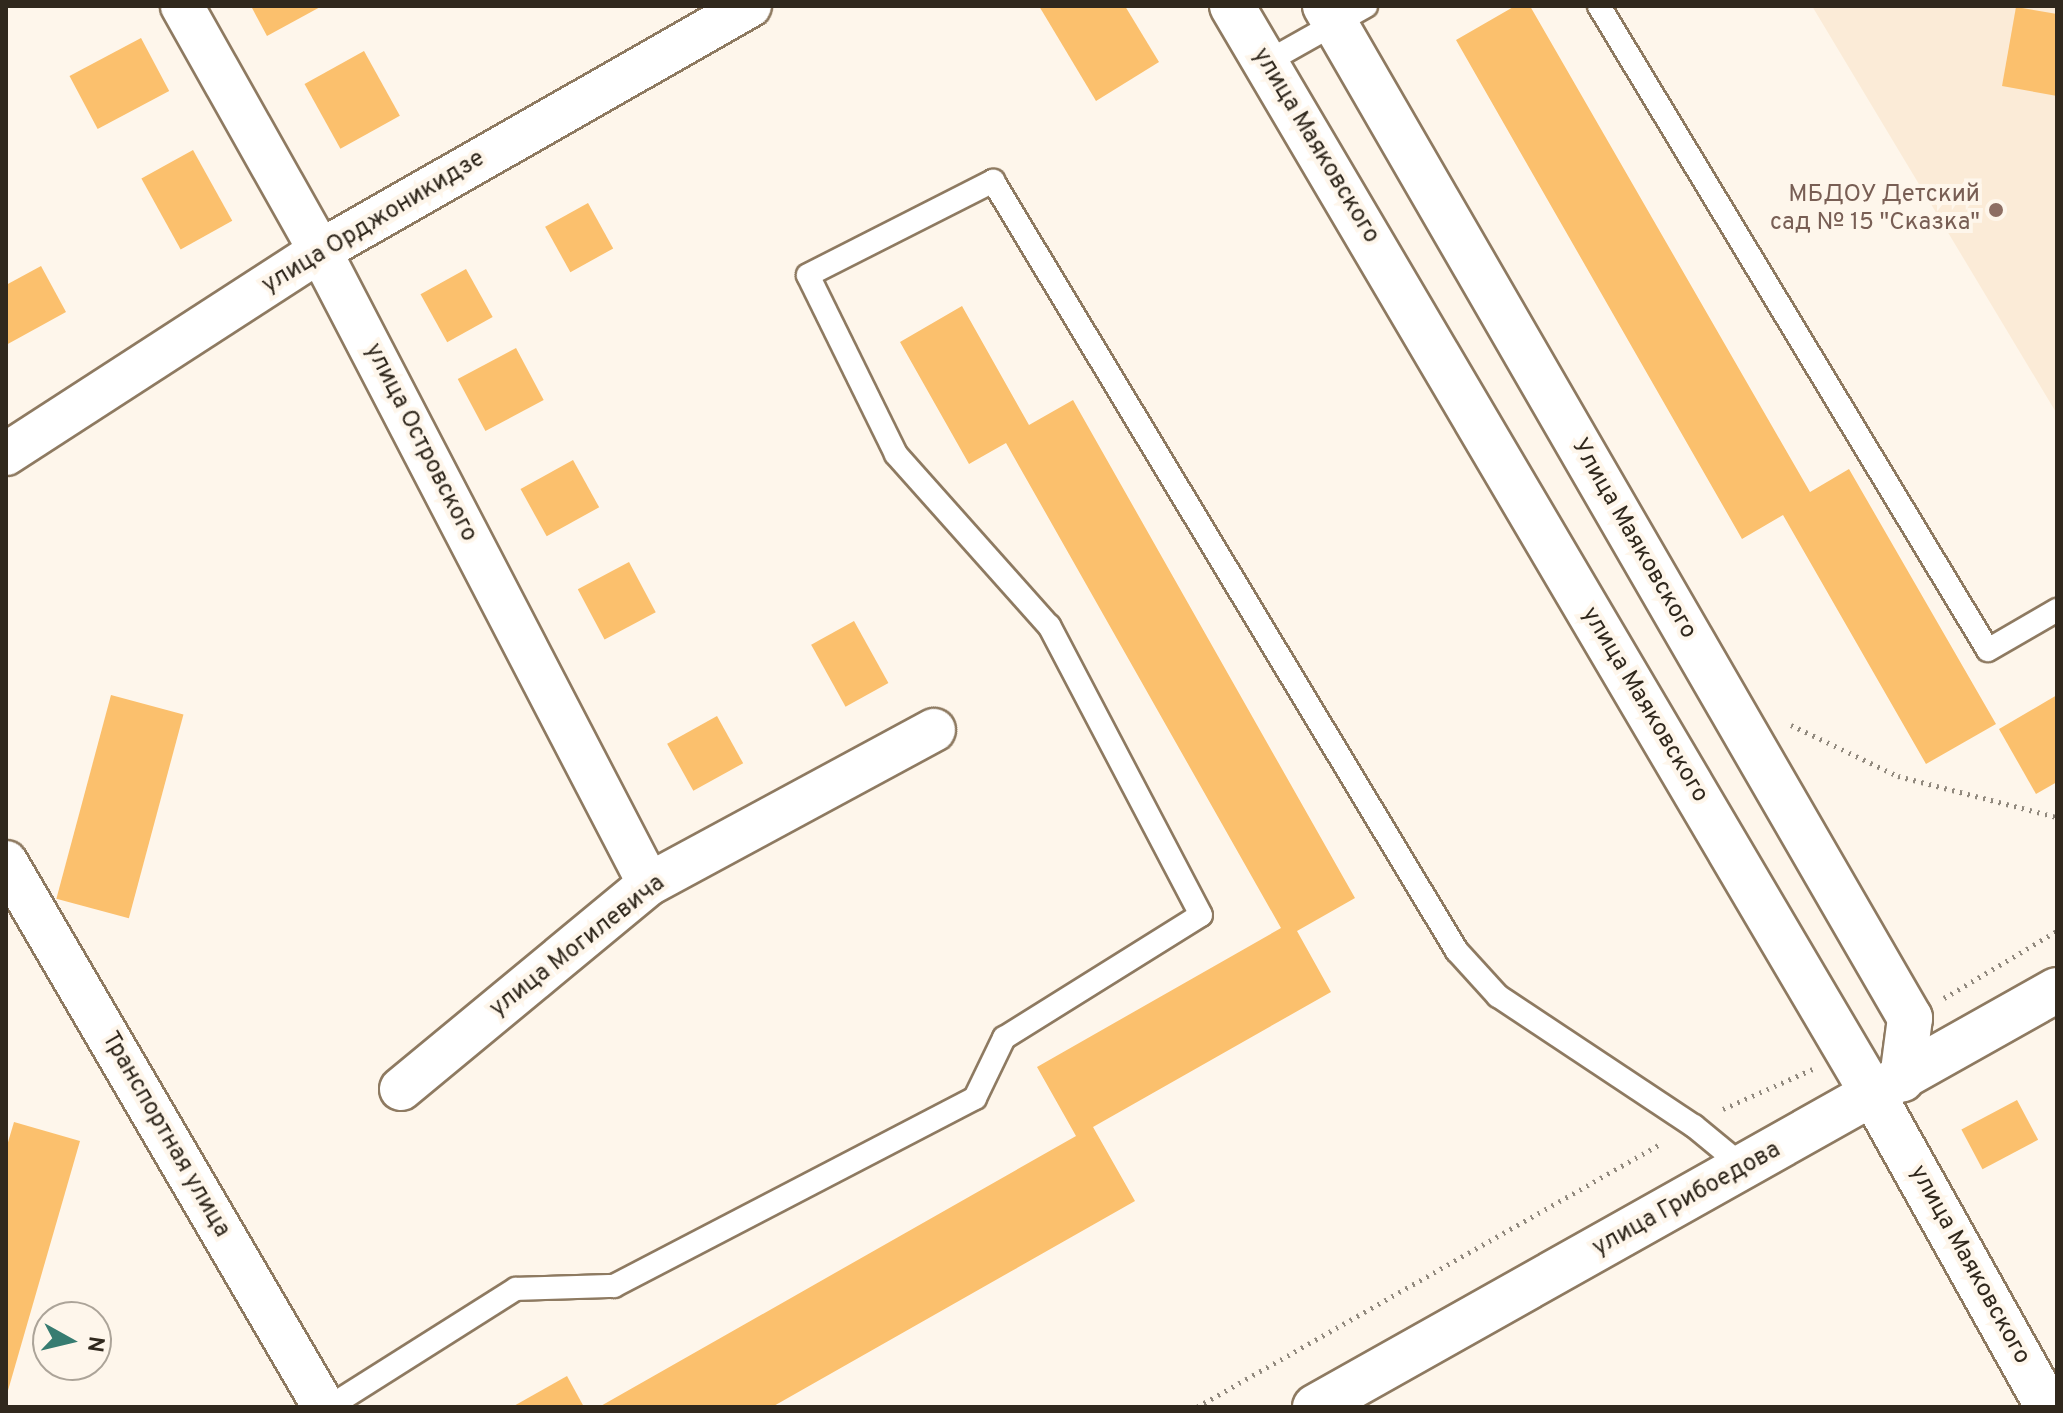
<!DOCTYPE html>
<meta charset="utf-8">
<style>
body{margin:0}
#map{position:relative;width:2063px;height:1413px;overflow:hidden;background:#fef6eb;font-family:Overpass,sans-serif}
div>[style]{position:absolute}
.built>*{inset:0;background:#fbebd7}
.building>*{inset:0;background:#fbc06d;transform-origin:0 0}
.path>*{height:5px;margin-top:-2.5px;transform-origin:0;background:repeating-linear-gradient(90deg,#91897e 0 2px,transparent 0 8px)}
.roads{filter:drop-shadow(2px 0 #8e7a61) drop-shadow(-2px 0 #8e7a61) drop-shadow(0 2px #8e7a61) drop-shadow(0 -2px #8e7a61)}
.service>*{height:22px;margin:-11px;padding:0 11px;transform-origin:11px;border-radius:11px;background:#fff}
.minor>*{height:42px;margin:-21px;padding:0 21px;transform-origin:21px;border-radius:21px;background:#fff}
.tertiary>*{height:44px;margin:-22px;padding:0 22px;transform-origin:22px;border-radius:22px;background:#fff}
.dots>*{width:22px;height:22px;translate:-50% -50%;box-sizing:border-box;border:4px solid #fef6eb;border-radius:50%}
span{translate:-50% -50%;white-space:nowrap;text-align:center;line-height:1.15;-webkit-text-stroke:8px #fef6eb;paint-order:stroke}
.street-label{font-size:24px;color:#30281d}
.education-label{font-size:24px;color:#785e54}
.right{translate:-100% -50%;text-align:right}
.frame{position:absolute;inset:0;border:8px solid #30281d;pointer-events:none}
.north{position:absolute;left:32px;top:1301px;width:80px;height:80px;box-sizing:border-box;background:#fef6eb;border:2px solid #aca499;border-radius:50%;rotate:98deg;font-size:22px;font-weight:700;line-height:32px;text-align:center;color:#30281d}
.north::after{content:'';display:block;margin:auto;width:28px;height:36px;background:#377c71;clip-path:polygon(50% 0,100% 100%,50% 72%,0 100%)}
</style>
<div id="map">
<div class="built">
<i style="clip-path:polygon(1812px 6px,2057px 6px,2057px 414px)"></i>
</div>
<div class="building">
<i style="clip-path:polygon(251px 6px,322px 6px,267px 36px)"></i>
<i style="clip-path:polygon(1039px 6px,1125px 6px,1159px 62px,1096px 101px)"></i>
<i style="clip-path:polygon(1515px 6px,1530px 6px,1810px 492px,1849px 469px,1996px 724px,1926px 764px,1783px 515px,1742px 539px,1456px 40px)"></i>
<i style="clip-path:polygon(2016px 7px,2057px 14px,2057px 96px,2002px 86px)"></i>
<i style="left:141px;top:38px;width:60px;height:81px;rotate:62deg"></i>
<i style="left:364px;top:51px;width:74px;height:68px;rotate:61deg"></i>
<i style="left:193px;top:150px;width:81px;height:59px;rotate:61deg"></i>
<i style="left:588px;top:203px;width:52px;height:49px;rotate:61deg"></i>
<i style="clip-path:polygon(41px 266px,66px 312px,6px 345px,6px 285px)"></i>
<i style="left:466px;top:269px;width:55px;height:52px;rotate:61deg"></i>
<i style="clip-path:polygon(962px 306px,1029px 425px,1073px 400px,1355px 898px,1297px 931px,1331px 992px,1093px 1127px,1135px 1201px,772px 1407px,599px 1407px,1076px 1136px,1037px 1067px,1281px 928px,1006px 443px,969px 464px,900px 342px)"></i>
<i style="left:516px;top:348px;width:59px;height:66px;rotate:62deg"></i>
<i style="left:573px;top:460px;width:54px;height:60px;rotate:61deg"></i>
<i style="left:629px;top:562px;width:57px;height:58px;rotate:62deg"></i>
<i style="left:854px;top:621px;width:71px;height:49px;rotate:61deg"></i>
<i style="left:111px;top:695px;width:75px;height:211px;rotate:15deg"></i>
<i style="clip-path:polygon(2057px 695px,2057px 782px,2036px 794px,1999px 729px)"></i>
<i style="left:717px;top:716px;width:54px;height:57px;rotate:61deg"></i>
<i style="left:2017px;top:1100px;width:45px;height:63px;rotate:62deg"></i>
<i style="clip-path:polygon(14px 1122px,80px 1141px,7px 1394px,6px 1149px)"></i>
<i style="clip-path:polygon(567px 1376px,584px 1407px,512px 1407px)"></i>
</div>
<div class="path">
<i style="left:1791px;top:725px;width:119px;rotate:25.5deg"></i>
<i style="left:1898px;top:776px;width:164px;rotate:14.5deg"></i>
<i style="left:1944px;top:998px;width:131px;rotate:-30.7deg"></i>
<i style="left:1723px;top:1109px;width:98px;rotate:-24deg"></i>
<i style="left:1197px;top:1407px;width:535px;rotate:-29.59deg"></i>
</div>
<div class="roads">
<div class="service">
<i style="left:1599px;top:6px;width:752px;rotate:58.87deg"></i>
<i style="left:1988px;top:650px;width:80px;rotate:-30.1deg"></i>
<i style="left:1265px;top:63px;width:116px;rotate:-29.4deg"></i>
<i style="left:329px;top:1407px;width:221px;rotate:-32.3deg"></i>
<i style="left:516px;top:1289px;width:98px;rotate:-1.8deg"></i>
<i style="left:614px;top:1286px;width:407px;rotate:-27.5deg"></i>
<i style="left:975px;top:1098px;width:67px;rotate:-64.2deg"></i>
<i style="left:1004px;top:1038px;width:232px;rotate:-32deg"></i>
<i style="left:1201px;top:915px;width:327px;rotate:-117.7deg"></i>
<i style="left:1049px;top:626px;width:230px;rotate:-131.7deg"></i>
<i style="left:896px;top:454px;width:199px;rotate:-116.2deg"></i>
<i style="left:808px;top:275px;width:208px;rotate:-26.9deg"></i>
<i style="left:993px;top:181px;width:899px;rotate:58.93deg"></i>
<i style="left:1457px;top:951px;width:61px;rotate:47.7deg"></i>
<i style="left:1498px;top:996px;width:235px;rotate:33.6deg"></i>
<i style="left:1694px;top:1126px;width:66px;rotate:39.5deg"></i>
</div>
<div class="minor">
<i style="left:182px;top:6px;width:281px;rotate:60.6deg"></i>
<i style="left:320px;top:251px;width:713px;rotate:62.54deg"></i>
<i style="left:6px;top:454px;width:374px;rotate:-32.9deg"></i>
<i style="left:320px;top:251px;width:495px;rotate:-29.7deg"></i>
<i style="left:6px;top:862px;width:631px;rotate:59.74deg"></i>
<i style="left:401px;top:1089px;width:322px;rotate:-39.6deg"></i>
<i style="left:649px;top:884px;width:324px;rotate:-28.4deg"></i>
</div>
<div class="tertiary">
<i style="left:1232px;top:6px;width:1265px;rotate:59.5deg"></i>
<i style="left:1874px;top:1096px;width:356px;rotate:60.8deg"></i>
<i style="left:1325px;top:6px;width:1169px;rotate:59.97deg"></i>
<i style="left:1910px;top:1018px;width:62px;rotate:97.5deg"></i>
<i style="left:1315px;top:1407px;width:851px;rotate:-29.34deg"></i>
</div>
</div>
<div class="dots">
<i style="left:1996px;top:210px;background:#8d6e63"></i>
</div>
<div class="street-label">
<span style="left:1315px;top:146px;rotate:59deg">улица Маяковского</span>
<span style="left:374px;top:223px;rotate:-31deg">улица Орджоникидзе</span>
<span style="left:420px;top:443px;rotate:63deg">улица Островского</span>
<span style="left:1633px;top:539px;rotate:60deg">Улица Маяковского</span>
<span style="left:1644px;top:705px;rotate:59deg">улица Маяковского</span>
<span style="left:578px;top:947px;rotate:-38deg">улица Могилевича</span>
<span style="left:165px;top:1135px;rotate:60deg">Транспортная улица</span>
<span style="left:1687px;top:1200px;rotate:-29deg">улица Грибоедова</span>
<span style="left:1969px;top:1265px;rotate:61deg">улица Маяковского</span>
</div>
<div class="education-label">
<span class="right" style="left:1980px;top:210px">МБДОУ Детский<br>сад № 15 "Сказка"</span>
</div>
<div class="frame"></div>
<div class="north">N</div>
</div>
